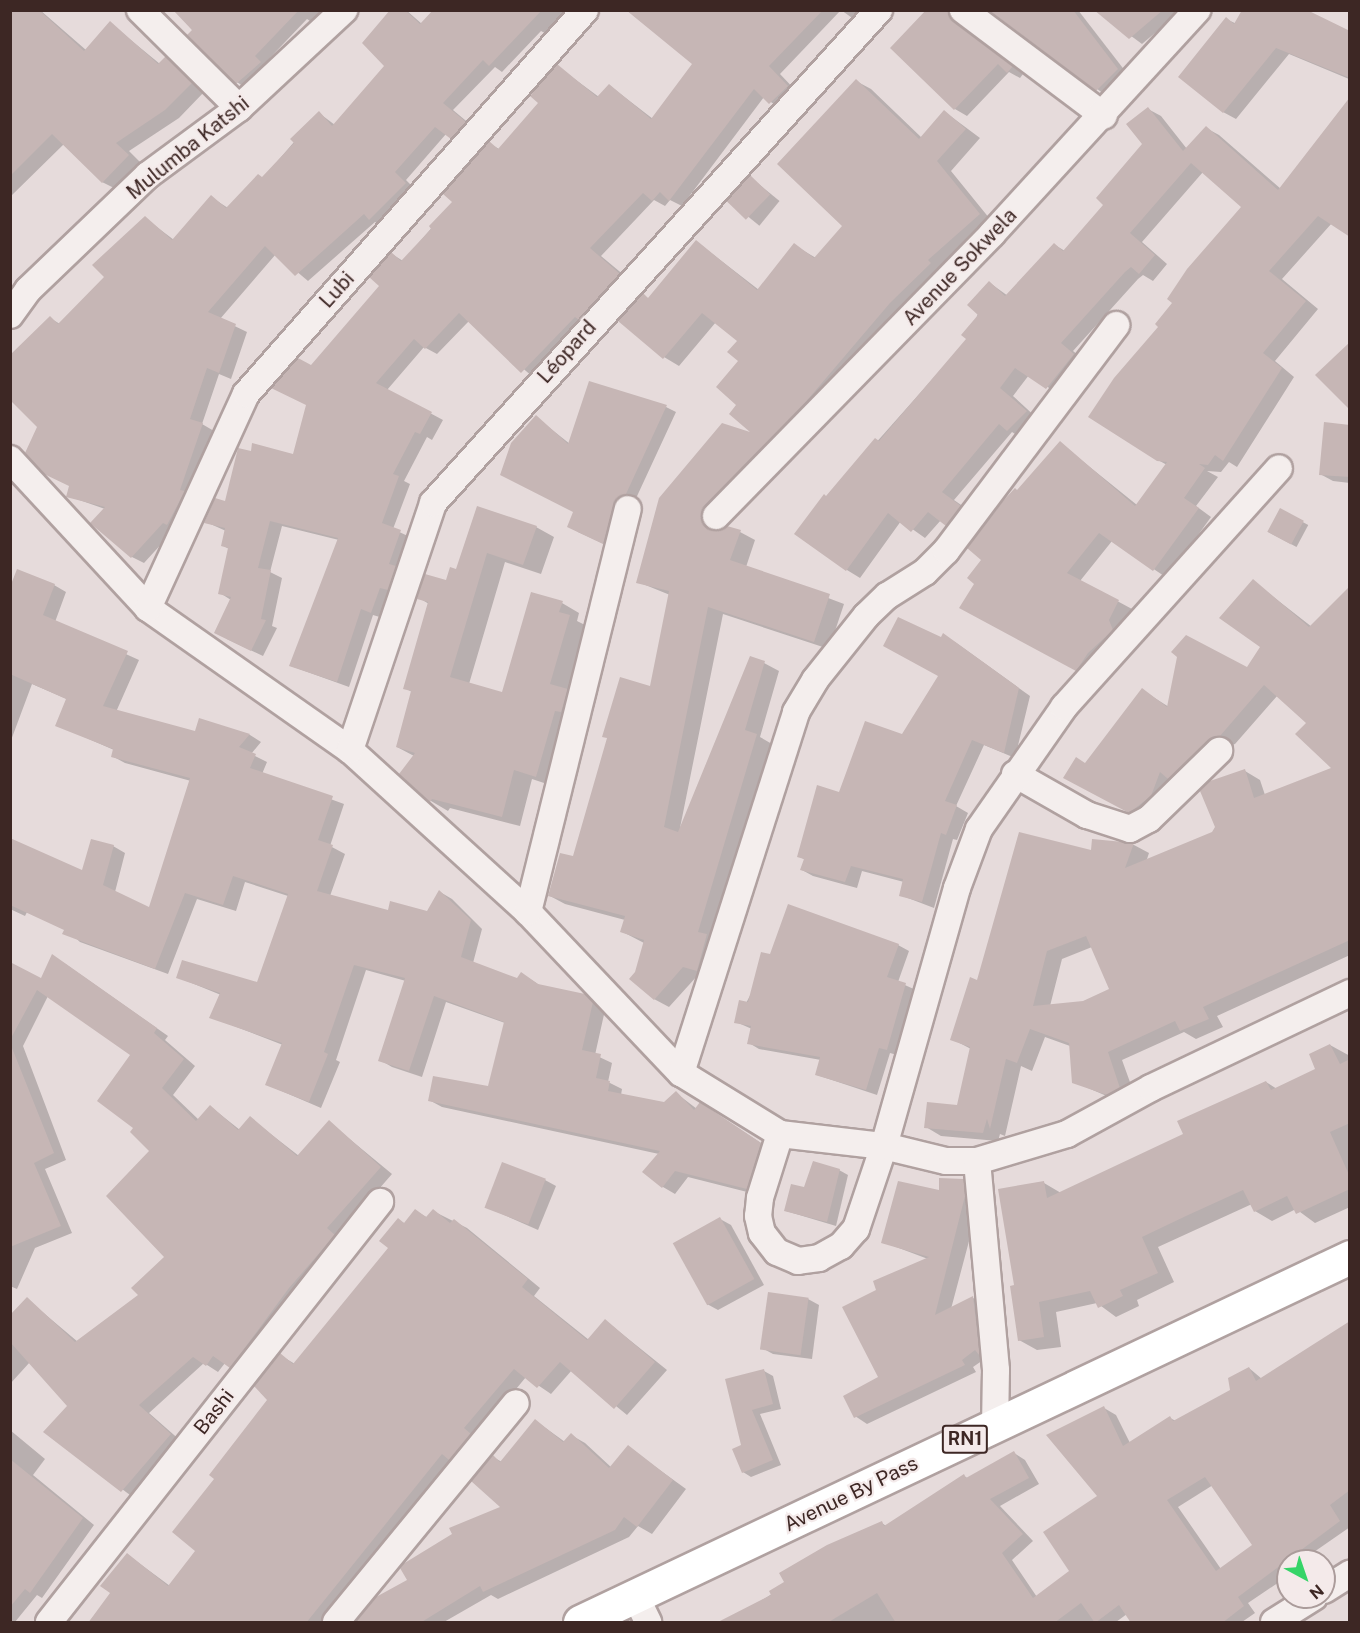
<!DOCTYPE html>
<meta charset="utf-8">
<style>
body{margin:0}
#map{position:relative;width:1360px;height:1633px;overflow:hidden;background:#e6dbdb;font-family:"Public Sans",sans-serif}
div>[style]{position:absolute}
.shadow>*{inset:0;background:#0003;transform-origin:0 0}
.building>*{inset:0;background:#c6b6b5;transform-origin:0 0}
.roads{filter:drop-shadow(2px 0 #b0a1a0) drop-shadow(-2px 0 #b0a1a0) drop-shadow(0 2px #b0a1a0) drop-shadow(0 -2px #b0a1a0)}
.street>*{height:26px;margin:-13px;padding:0 13px;transform-origin:13px;border-radius:13px;background:#f4eeed}
.highway>*{height:33px;margin:-16.5px;padding:0 16.5px;transform-origin:16.5px;border-radius:16.5px;background:#fff}
span{translate:-50% -50%;white-space:nowrap;text-align:center;line-height:1.15;-webkit-text-stroke:4.5px #f4eaea;paint-order:stroke}
.shield-label span{padding:2px 4px;background:#f4eaea;border:2px solid;border-radius:4px;-webkit-text-stroke-width:0}
.shield-label{font-size:18px;color:#3d2724;font-weight:700}
.street-label{font-size:20px;color:#3d2724}
.frame{position:absolute;inset:0;border:12px solid #3d2724;pointer-events:none}
.north{position:absolute;left:1276px;top:1549px;width:60px;height:60px;box-sizing:border-box;background:#f4eaea;border:2px solid #ab9c9b;border-radius:50%;rotate:140deg;font-size:16px;font-weight:700;line-height:24px;text-align:center;color:#3d2724}
.north::after{content:'';display:block;margin:auto;width:21px;height:27px;background:#36d468;clip-path:polygon(50% 0,100% 100%,50% 72%,0 100%)}
</style>
<div id="map">
<div class="shadow">
<i style="clip-path:polygon(10px 10px,40px 10px,86px 50px,110px 23px,160px 64px,166px 58px,179px 66px,205px 91px,179px 118px,129px 151px,141px 163px,116px 189px,102px 182px,64px 144px,10px 197px)"></i>
<i style="clip-path:polygon(175px 10px,323px 10px,310px 21px,307px 19px,265px 63px,270px 69px,247px 89px,237px 82px)"></i>
<i style="clip-path:polygon(392px 10px,406px 10px,422px 24px,435px 10px,576px 10px,552px 37px,541px 31px,502px 72px,495px 67px,453px 110px,477px 130px,464px 145px,446px 134px,406px 180px,417px 191px,382px 226px,375px 222px,308px 281px,276px 254px,220px 319px,247px 332px,231px 379px,219px 374px,202px 424px,214px 431px,192px 496px,175px 529px,144px 563px,132px 557px,105px 509px,68px 496px,70px 486px,50px 318px,60px 324px,106px 277px,145px 218px,174px 240px,211px 197px,228px 208px,263px 178px,319px 113px,335px 125px,386px 66px)"></i>
<i style="clip-path:polygon(841px 10px,780px 74px,799px 94px,782px 110px,764px 97px,682px 206px,670px 200px,665px 206px,654px 200px,601px 256px,631px 281px,534px 378px,469px 321px,437px 354px,424px 347px,387px 390px,443px 420px,432px 440px,427px 437px,404px 481px,410px 484px,393px 529px,412px 538px,383px 618px,373px 615px,349px 687px,291px 666px,339px 540px,282px 526px,270px 572px,282px 578px,272px 626px,277px 628px,263px 656px,227px 639px,231px 600px,220px 593px,229px 549px,222px 545px,226px 531px,206px 522px,226px 503px,295px 455px,307px 405px,311px 367px,381px 286px,392px 254px,403px 261px,454px 202px,489px 143px,499px 149px,540px 102px,557px 66px,599px 97px,609px 85px,653px 119px,694px 64px,628px 11px)"></i>
<i style="clip-path:polygon(841px 10px,875px 10px,862px 25px)"></i>
<i style="clip-path:polygon(928px 10px,963px 10px,960px 15px,965px 30px,1023px 74px,1020px 78px,1009px 72px,967px 116px,955px 109px)"></i>
<i style="clip-path:polygon(991px 10px,1078px 10px,1129px 76px,1108px 97px)"></i>
<i style="clip-path:polygon(1096px 10px,1182px 10px,1142px 44px)"></i>
<i style="clip-path:polygon(1226px 19px,1350px 76px,1349px 79px,1289px 54px,1236px 119px,1223px 112px)"></i>
<i style="clip-path:polygon(856px 81px,871px 89px,922px 138px,945px 112px,980px 138px,951px 171px,994px 224px,716px 520px,716px 531px,740px 532px,755px 540px,746px 567px,844px 604px,829px 649px,723px 614px,680px 828px,764px 663px,779px 671px,760px 737px,772px 744px,713px 939px,712px 978px,698px 975px,669px 1007px,654px 999px,637px 973px,644px 943px,621px 931px,625px 920px,565px 904px,550px 896px,574px 858px,651px 688px,670px 595px,638px 582px,757px 435px,738px 405px,739px 341px,716px 322px,679px 366px,664px 357px,643px 295px,649px 299px,697px 242px,759px 290px,794px 245px,816px 258px,844px 226px)"></i>
<i style="clip-path:polygon(1148px 109px,1161px 116px,1187px 149px,1206px 128px,1219px 135px,1281px 189px,1332px 223px,1282px 279px,1318px 309px,1275px 361px,1294px 377px,1237px 467px,1229px 462px,1221px 472px,1207px 471px,1218px 477px,1196px 506px,1211px 517px,1167px 578px,1112px 541px,1080px 581px,1132px 609px,1090px 677px,974px 615px,976px 584px,983px 560px,1018px 491px,1060px 443px,1137px 505px,1167px 465px,1158px 460px,1160px 326px,1243px 207px,1203px 172px,1142px 242px,1167px 264px,1153px 281px,1143px 275px,1138px 279px,1073px 351px,1087px 362px,1060px 395px,1029px 375px,1013px 396px,1039px 420px,1021px 438px,1012px 432px,954px 500px,974px 514px,960px 532px,941px 520px,925px 538px,901px 521px,860px 578px,847px 570px,827px 498px,968px 339px,990px 283px,1008px 296px,1055px 245px,1065px 251px,1105px 205px,1144px 144px)"></i>
<i style="left:750px;top:177px;width:38px;height:32px;rotate:39deg"></i>
<i style="clip-path:polygon(666px 407px,676px 412px,613px 548px,578px 532px,575px 511px,536px 417px,570px 444px)"></i>
<i style="clip-path:polygon(1350px 427px,1350px 483px,1333px 481px,1320px 474px)"></i>
<i style="clip-path:polygon(478px 508px,536px 527px,554px 537px,541px 574px,505px 562px,469px 684px,503px 694px,562px 603px,579px 613px,577px 621px,587px 626px,568px 691px,584px 700px,553px 786px,532px 779px,520px 826px,450px 808px,448px 811px,431px 801px,401px 774px,414px 756px,397px 747px,412px 692px,405px 688px,429px 604px,419px 598px,447px 582px,457px 570px)"></i>
<i style="left:1280px;top:510px;width:32px;height:25px;rotate:28deg"></i>
<i style="clip-path:polygon(evenodd,1253px 581px,1312px 627px,1350px 594px,1350px 955px,1217px 1016px,1223px 1027px,1196px 1039px,1184px 1032px,1122px 1060px,1135px 1096px,1123px 1103px,1074px 1082px,1070px 1046px,1045px 1037px,1032px 1071px,1021px 1066px,1005px 1136px,1000px 1134px,998px 1141px,941px 1136px,926px 1127px,958px 1107px,971px 1049px,952px 1039px,978px 982px,1093px 852px,1093px 841px,1134px 845px,1149px 853px,1146px 862px,1213px 833px,1245px 771px,1260px 780px,1265px 795px,1334px 769px,1308px 723px,1278px 695px,1235px 744px,1224px 748px,1145px 820px,1080px 786px,1086px 764px,1142px 690px,1169px 707px,1248px 669px,1262px 647px,1253px 581px,1092px 947px,1111px 990px,1083px 1003px,1050px 1006px,1062px 959px,1092px 947px)"></i>
<i style="clip-path:polygon(54px 585px,66px 592px,55px 622px,139px 660px,116px 712px,196px 733px,200px 720px,250px 735px,261px 742px,251px 754px,267px 762px,262px 774px,344px 804px,330px 846px,345px 854px,330px 896px,389px 912px,428px 912px,440px 892px,452px 899px,482px 929px,473px 963px,518px 980px,522px 974px,541px 986px,585px 995px,605px 1010px,595px 1055px,612px 1063px,608px 1082px,622px 1089px,621px 1095px,665px 1104px,676px 1093px,697px 1109px,712px 1111px,773px 1151px,759px 1195px,688px 1177px,675px 1194px,663px 1187px,659px 1154px,442px 1107px,429px 1100px,489px 1088px,505px 1023px,446px 1002px,422px 1077px,392px 1067px,380px 1060px,406px 981px,366px 970px,336px 1060px,340px 1062px,321px 1108px,270px 1086px,283px 1045px,211px 1017px,221px 995px,177px 977px,258px 983px,288px 896px,245px 882px,236px 911px,197px 899px,168px 974px,80px 942px,68px 931px,27px 912px,25px 916px,10px 909px,10px 840px,83px 872px,113px 846px,125px 853px,115px 892px,150px 909px,191px 781px,125px 763px,112px 756px,114px 750px,57px 725px,67px 699px,32px 684px,10px 743px,10px 592px)"></i>
<i style="clip-path:polygon(942px 639px,955px 642px,1030px 696px,1015px 758px,984px 745px,956px 806px,968px 813px,957px 840px,953px 839px,934px 908px,900px 895px,904px 882px,862px 871px,857px 888px,813px 876px,802px 870px,805px 860px,799px 856px,840px 793px,903px 736px,940px 675px)"></i>
<i style="clip-path:polygon(898px 945px,909px 951px,898px 982px,916px 990px,897px 1055px,890px 1053px,877px 1095px,817px 1075px,821px 1060px,759px 1049px,749px 1043px,752px 1029px,736px 1022px,771px 956px)"></i>
<i style="clip-path:polygon(64px 963px,168px 1036px,165px 1040px,195px 1066px,173px 1095px,199px 1120px,211px 1107px,240px 1130px,250px 1118px,299px 1156px,329px 1122px,392px 1174px,338px 1236px,242px 1374px,225px 1363px,218px 1372px,204px 1363px,149px 1413px,182px 1442px,134px 1498px,46px 1432px,69px 1406px,30px 1362px,10px 1384px,10px 1317px,27px 1299px,78px 1342px,140px 1295px,166px 1257px,152px 1151px,135px 1128px,133px 1055px,48px 996px,23px 1046px,66px 1160px,45px 1169px,72px 1233px,35px 1248px,17px 1289px,10px 1286px,10px 977px,41px 980px)"></i>
<i style="clip-path:polygon(1330px 1045px,1350px 1056px,1350px 1207px,1315px 1223px,1296px 1209px,1272px 1221px,1255px 1211px,1252px 1204px,1158px 1247px,1174px 1282px,1137px 1300px,1139px 1306px,1116px 1317px,1097px 1303px,1056px 1312px,1061px 1347px,1037px 1350px,1019px 1340px,1016px 1286px,1044px 1183px,1061px 1193px,1185px 1134px,1266px 1082px,1277px 1089px,1317px 1070px)"></i>
<i style="clip-path:polygon(839px 1170px,848px 1175px,836px 1226px,786px 1211px,805px 1189px)"></i>
<i style="clip-path:polygon(545px 1180px,556px 1186px,538px 1230px,486px 1207px)"></i>
<i style="clip-path:polygon(963px 1181px,976px 1188px,977px 1211px,951px 1309px,973px 1298px,985px 1305px,986px 1358px,973px 1367px,976px 1372px,867px 1424px,855px 1416px,880px 1378px,878px 1290px,928px 1259px,883px 1242px,940px 1192px)"></i>
<i style="clip-path:polygon(416px 1211px,428px 1218px,433px 1211px,467px 1228px,540px 1288px,534px 1296px,589px 1340px,606px 1321px,667px 1370px,627px 1415px,572px 1370px,551px 1394px,526px 1377px,324px 1622px,89px 1622px,112px 1593px,128px 1555px,170px 1586px,197px 1550px,216px 1478px,269px 1400px,261px 1393px,280px 1355px,295px 1364px,390px 1248px,398px 1220px,406px 1224px)"></i>
<i style="clip-path:polygon(720px 1219px,731px 1225px,764px 1285px,718px 1310px,707px 1304px)"></i>
<i style="clip-path:polygon(808px 1299px,819px 1305px,812px 1359px,773px 1354px,762px 1348px)"></i>
<i style="clip-path:polygon(evenodd,1350px 1322px,1350px 1527px,1301px 1561px,1288px 1561px,1288px 1576px,1248px 1603px,1255px 1613px,1242px 1622px,1132px 1622px,1127px 1614px,1116px 1622px,728px 1622px,882px 1523px,886px 1526px,964px 1476px,969px 1479px,1014px 1453px,1025px 1460px,1039px 1484px,1000px 1506px,1033px 1541px,1012px 1560px,1037px 1597px,1071px 1572px,1099px 1496px,1104px 1408px,1116px 1415px,1130px 1443px,1170px 1418px,1176px 1421px,1232px 1391px,1249px 1368px,1262px 1379px,1350px 1322px,1213px 1485px,1254px 1545px,1221px 1569px,1178px 1507px,1213px 1485px)"></i>
<i style="clip-path:polygon(764px 1371px,773px 1376px,781px 1409px,760px 1414px,781px 1465px,751px 1477px,743px 1472px,743px 1446px,727px 1380px)"></i>
<i style="clip-path:polygon(536px 1421px,565px 1442px,571px 1435px,585px 1443px,612px 1468px,628px 1447px,686px 1489px,652px 1534px,638px 1526px,629px 1537px,498px 1599px,491px 1595px,444px 1622px,355px 1622px,503px 1507px,493px 1457px,502px 1462px)"></i>
<i style="clip-path:polygon(10px 1430px,45px 1459px,33px 1475px,94px 1525px,42px 1598px,37px 1595px,15px 1622px,10px 1622px)"></i>
</div>
<div class="building">
<i style="clip-path:polygon(10px 10px,39px 10px,84px 51px,110px 21px,158px 64px,166px 56px,192px 83px,165px 110px,116px 143px,129px 155px,102px 183px,52px 134px,10px 176px)"></i>
<i style="clip-path:polygon(173px 10px,299px 10px,255px 56px,261px 62px,236px 84px,187px 35px,192px 30px)"></i>
<i style="clip-path:polygon(390px 10px,405px 10px,420px 24px,433px 10px,542px 10px,489px 66px,483px 60px,443px 103px,466px 122px,451px 139px,435px 127px,395px 172px,406px 183px,369px 220px,364px 214px,295px 276px,265px 246px,208px 312px,236px 324px,219px 373px,207px 368px,190px 419px,203px 423px,180px 490px,185px 491px,167px 525px,163px 523px,131px 558px,90px 523px,105px 507px,66px 497px,69px 486px,44px 474px,25px 453px,37px 427px,10px 400px,10px 355px,50px 316px,58px 324px,104px 277px,92px 265px,145px 216px,172px 240px,211px 195px,226px 208px,258px 174px,262px 177px,294px 143px,290px 139px,319px 111px,332px 126px,384px 66px,362px 43px)"></i>
<i style="clip-path:polygon(626px 10px,823px 10px,769px 66px,788px 86px,769px 104px,754px 89px,669px 201px,660px 192px,652px 201px,643px 193px,590px 248px,620px 274px,579px 320px,575px 317px,521px 373px,459px 313px,425px 349px,414px 339px,376px 383px,432px 412px,420px 434px,415px 432px,393px 474px,399px 476px,382px 523px,401px 530px,389px 564px,396px 566px,388px 590px,380px 588px,371px 613px,361px 609px,337px 682px,289px 666px,338px 538px,270px 521px,258px 568px,271px 570px,261px 619px,266px 620px,251px 651px,214px 633px,231px 597px,218px 594px,228px 548px,221px 546px,225px 528px,204px 523px,215px 498px,225px 501px,238px 448px,251px 451px,252px 443px,293px 454px,306px 405px,271px 388px,298px 358px,311px 365px,379px 286px,369px 277px,391px 252px,401px 261px,431px 229px,429px 226px,452px 202px,443px 194px,489px 141px,498px 149px,538px 103px,530px 96px,557px 64px,597px 97px,609px 84px,651px 119px,692px 64px)"></i>
<i style="clip-path:polygon(926px 10px,948px 10px,954px 22px,1013px 66px,1007px 73px,998px 64px,954px 110px,890px 48px)"></i>
<i style="clip-path:polygon(989px 10px,1073px 10px,1118px 69px,1096px 91px)"></i>
<i style="clip-path:polygon(1094px 10px,1163px 10px,1129px 39px)"></i>
<i style="clip-path:polygon(1242px 10px,1307px 10px,1350px 31px,1350px 78px,1276px 48px,1223px 113px,1178px 77px,1226px 17px,1234px 24px)"></i>
<i style="clip-path:polygon(856px 79px,919px 139px,944px 110px,966px 129px,937px 161px,980px 214px,928px 260px,931px 263px,890px 303px,798px 411px,702px 512px,702px 521px,712px 530px,727px 526px,741px 530px,730px 560px,830px 594px,814px 642px,708px 607px,664px 827px,678px 832px,750px 656px,765px 661px,745px 730px,757px 734px,698px 932px,707px 934px,697px 971px,683px 967px,654px 1000px,629px 979px,635px 972px,644px 940px,620px 932px,625px 916px,548px 896px,560px 853px,573px 856px,607px 738px,602px 737px,620px 677px,650px 686px,669px 591px,636px 583px,659px 498px,722px 423px,750px 432px,729px 414px,736px 405px,716px 387px,738px 361px,727px 352px,737px 341px,702px 313px,663px 359px,618px 321px,643px 293px,648px 298px,696px 240px,757px 290px,794px 243px,814px 258px,842px 226px,777px 164px)"></i>
<i style="clip-path:polygon(1350px 97px,1350px 237px,1318px 216px,1269px 271px,1306px 301px,1263px 353px,1282px 368px,1223px 461px,1215px 455px,1208px 465px,1199px 464px,1205px 468px,1184px 498px,1199px 508px,1153px 571px,1099px 533px,1067px 573px,1119px 600px,1109px 620px,1113px 630px,1088px 653px,1076px 671px,959px 608px,974px 584px,967px 578px,981px 560px,967px 548px,1003px 501px,1015px 488px,1017px 490px,1060px 441px,1135px 506px,1167px 462px,1157px 461px,1088px 417px,1114px 378px,1158px 327px,1155px 324px,1172px 303px,1167px 299px,1187px 269px,1241px 207px,1191px 163px,1130px 233px,1155px 255px,1139px 274px,1131px 267px,1125px 272px,1061px 343px,1074px 354px,1046px 389px,1015px 368px,1000px 388px,1027px 411px,1007px 431px,999px 424px,942px 492px,961px 506px,946px 526px,928px 512px,911px 532px,888px 513px,846px 571px,794px 534px,824px 494px,826px 496px,875px 438px,879px 441px,966px 339px,961px 335px,978px 315px,967px 305px,989px 281px,1005px 296px,1054px 243px,1063px 251px,1103px 205px,1096px 198px,1142px 144px,1126px 124px,1148px 107px,1183px 151px,1206px 126px,1278px 190px)"></i>
<i style="left:750px;top:175px;width:28px;height:35px;rotate:44deg"></i>
<i style="clip-path:polygon(1350px 342px,1350px 410px,1315px 375px)"></i>
<i style="clip-path:polygon(589px 381px,667px 405px,626px 494px,614px 505px,603px 544px,567px 527px,573px 512px,500px 475px,511px 443px,536px 415px,568px 444px)"></i>
<i style="clip-path:polygon(1324px 422px,1350px 425px,1350px 477px,1319px 475px)"></i>
<i style="clip-path:polygon(477px 506px,537px 526px,523px 565px,487px 553px,450px 677px,502px 692px,531px 592px,563px 601px,559px 612px,570px 615px,550px 684px,568px 689px,561px 712px,555px 711px,536px 777px,514px 770px,502px 817px,432px 799px,430px 802px,399px 774px,415px 753px,396px 747px,411px 691px,403px 689px,428px 602px,417px 599px,425px 574px,446px 580px,450px 567px,456px 569px)"></i>
<i style="left:1280px;top:508px;width:27px;height:27px;rotate:28deg"></i>
<i style="clip-path:polygon(17px 569px,55px 584px,43px 615px,128px 651px,103px 706px,195px 731px,199px 718px,250px 734px,239px 747px,256px 754px,250px 768px,333px 796px,318px 840px,333px 845px,317px 891px,388px 910px,390px 901px,427px 911px,439px 890px,471px 920px,461px 957px,517px 978px,521px 972px,538px 984px,585px 994px,593px 1002px,582px 1050px,601px 1054px,596px 1078px,610px 1081px,608px 1091px,664px 1102px,676px 1091px,694px 1110px,700px 1102px,761px 1143px,747px 1189px,675px 1171px,662px 1188px,642px 1172px,660px 1151px,428px 1101px,433px 1076px,488px 1086px,504px 1022px,434px 996px,409px 1071px,378px 1061px,405px 978px,354px 965px,324px 1052px,328px 1054px,309px 1102px,265px 1085px,282px 1043px,209px 1018px,220px 993px,176px 978px,182px 960px,257px 982px,288px 894px,233px 876px,223px 905px,185px 893px,155px 969px,62px 934px,64px 930px,10px 905px,10px 838px,82px 870px,91px 839px,114px 845px,103px 885px,149px 907px,190px 778px,111px 757px,113px 749px,55px 726px,66px 699px,10px 674px,10px 587px)"></i>
<i style="clip-path:polygon(evenodd,1253px 579px,1309px 627px,1350px 586px,1350px 940px,1203px 1007px,1209px 1019px,1180px 1031px,1175px 1021px,1108px 1052px,1120px 1088px,1107px 1095px,1072px 1083px,1069px 1043px,1030px 1029px,1017px 1063px,1006px 1059px,990px 1129px,987px 1119px,983px 1133px,924px 1128px,927px 1102px,957px 1105px,970px 1047px,950px 1040px,970px 977px,977px 980px,1019px 832px,1091px 850px,1092px 839px,1134px 843px,1125px 868px,1212px 832px,1215px 827px,1200px 791px,1210px 781px,1245px 769px,1254px 798px,1331px 768px,1295px 734px,1306px 723px,1264px 685px,1220px 736px,1209px 740px,1168px 779px,1160px 772px,1151px 796px,1129px 813px,1063px 778px,1076px 757px,1085px 763px,1142px 688px,1167px 707px,1177px 657px,1171px 652px,1186px 635px,1247px 667px,1260px 647px,1219px 618px,1253px 579px,1086px 936px,1109px 989px,1083px 1001px,1033px 1006px,1047px 951px,1086px 936px)"></i>
<i style="clip-path:polygon(898px 617px,941px 637px,943px 633px,1019px 688px,1004px 753px,972px 740px,945px 801px,957px 805px,946px 835px,941px 833px,922px 902px,899px 896px,903px 879px,851px 866px,845px 882px,800px 870px,804px 859px,797px 857px,817px 785px,839px 792px,865px 721px,902px 734px,938px 676px,883px 646px)"></i>
<i style="clip-path:polygon(788px 904px,899px 944px,887px 977px,906px 983px,887px 1050px,879px 1048px,866px 1090px,815px 1075px,820px 1057px,747px 1044px,751px 1026px,734px 1023px,739px 1000px,748px 1002px,761px 952px,770px 954px)"></i>
<i style="clip-path:polygon(52px 954px,157px 1028px,154px 1033px,184px 1059px,162px 1088px,196px 1121px,210px 1105px,238px 1130px,250px 1116px,297px 1156px,329px 1120px,381px 1167px,327px 1228px,335px 1235px,289px 1288px,230px 1368px,213px 1356px,206px 1366px,193px 1357px,139px 1405px,171px 1434px,121px 1492px,43px 1432px,67px 1406px,10px 1342px,10px 1315px,27px 1297px,75px 1342px,138px 1295px,131px 1288px,164px 1257px,106px 1196px,149px 1151px,130px 1132px,133px 1128px,97px 1101px,130px 1055px,37px 990px,10px 1040px,10px 962px,41px 978px)"></i>
<i style="clip-path:polygon(10px 1043px,54px 1153px,34px 1163px,61px 1226px,10px 1247px)"></i>
<i style="clip-path:polygon(1330px 1044px,1340px 1064px,1350px 1059px,1350px 1123px,1330px 1132px,1350px 1177px,1350px 1189px,1296px 1214px,1287px 1196px,1254px 1212px,1243px 1190px,1186px 1216px,1142px 1237px,1158px 1273px,1120px 1290px,1123px 1296px,1098px 1308px,1090px 1291px,1039px 1302px,1044px 1337px,1018px 1341px,1010px 1286px,1014px 1285px,998px 1189px,1044px 1181px,1047px 1198px,1183px 1134px,1177px 1121px,1266px 1081px,1271px 1090px,1315px 1069px,1309px 1054px)"></i>
<i style="clip-path:polygon(813px 1161px,840px 1169px,827px 1222px,784px 1211px,791px 1184px,804px 1187px)"></i>
<i style="left:502px;top:1162px;width:47px;height:49px;rotate:21deg"></i>
<i style="clip-path:polygon(939px 1178px,964px 1179px,965px 1196px,935px 1315px,973px 1296px,980px 1356px,975px 1350px,962px 1360px,965px 1365px,854px 1418px,843px 1396px,878px 1377px,842px 1307px,876px 1290px,873px 1281px,929px 1257px,881px 1243px,898px 1181px,939px 1190px)"></i>
<i style="clip-path:polygon(415px 1209px,426px 1217px,433px 1209px,450px 1223px,454px 1219px,528px 1279px,522px 1287px,587px 1340px,605px 1319px,655px 1362px,614px 1409px,560px 1362px,537px 1388px,514px 1369px,464px 1428px,471px 1434px,449px 1460px,442px 1454px,306px 1623px,88px 1623px,110px 1593px,100px 1586px,127px 1553px,168px 1586px,195px 1551px,172px 1532px,214px 1479px,209px 1475px,267px 1400px,254px 1386px,280px 1353px,293px 1364px,388px 1248px,379px 1241px,398px 1218px,404px 1223px)"></i>
<i style="left:720px;top:1217px;width:71px;height:54px;rotate:61deg"></i>
<i style="left:768px;top:1292px;width:41px;height:58px;rotate:8deg"></i>
<i style="clip-path:polygon(evenodd,1350px 1321px,1350px 1490px,1330px 1505px,1340px 1521px,1238px 1597px,1244px 1606px,1222px 1623px,1131px 1623px,1119px 1605px,1095px 1623px,1081px 1603px,1054px 1623px,896px 1623px,877px 1593px,827px 1623px,716px 1623px,771px 1595px,769px 1591px,784px 1582px,779px 1573px,827px 1545px,882px 1521px,884px 1526px,964px 1474px,966px 1478px,1014px 1451px,1029px 1478px,990px 1499px,1023px 1534px,1002px 1553px,1033px 1598px,1069px 1571px,1043px 1532px,1097px 1496px,1046px 1435px,1104px 1406px,1123px 1446px,1170px 1416px,1173px 1421px,1230px 1390px,1228px 1378px,1249px 1367px,1256px 1381px,1350px 1321px,1205px 1477px,1252px 1545px,1216px 1571px,1167px 1500px,1205px 1477px)"></i>
<i style="clip-path:polygon(764px 1369px,773px 1404px,752px 1410px,773px 1460px,742px 1473px,732px 1449px,741px 1445px,725px 1379px)"></i>
<i style="clip-path:polygon(535px 1419px,563px 1442px,571px 1433px,609px 1468px,628px 1445px,673px 1480px,637px 1527px,624px 1517px,615px 1530px,483px 1592px,480px 1586px,420px 1623px,355px 1623px,376px 1597px,407px 1580px,400px 1568px,403px 1564px,452px 1534px,449px 1528px,500px 1507px,471px 1481px,493px 1455px,500px 1462px)"></i>
<i style="clip-path:polygon(10px 1459px,83px 1518px,30px 1593px,25px 1589px,10px 1607px)"></i>
</div>
<div class="roads">
<div class="street">
<i style="left:140px;top:10px;width:139px;rotate:44.7deg"></i>
<i style="left:963px;top:10px;width:176px;rotate:36.9deg"></i>
<i style="left:10px;top:315px;width:31px;rotate:-54deg"></i>
<i style="left:28px;top:290px;width:166px;rotate:-43.8deg"></i>
<i style="left:148px;top:175px;width:113px;rotate:-36.4deg"></i>
<i style="left:239px;top:108px;width:144px;rotate:-43deg"></i>
<i style="left:10px;top:459px;width:203px;rotate:47.2deg"></i>
<i style="left:148px;top:608px;width:247px;rotate:35.1deg"></i>
<i style="left:350px;top:750px;width:241px;rotate:42.3deg"></i>
<i style="left:528px;top:912px;width:222px;rotate:46.5deg"></i>
<i style="left:681px;top:1073px;width:116px;rotate:31.6deg"></i>
<i style="left:780px;top:1134px;width:105px;rotate:6.6deg"></i>
<i style="left:884px;top:1146px;width:64px;rotate:13.6deg"></i>
<i style="left:946px;top:1161px;width:31px"></i>
<i style="left:977px;top:1161px;width:94px;rotate:-16.7deg"></i>
<i style="left:1067px;top:1134px;width:96px;rotate:-28.7deg"></i>
<i style="left:1151px;top:1088px;width:221px;rotate:-25.5deg"></i>
<i style="left:716px;top:516px;width:395px;rotate:-45.6deg"></i>
<i style="left:992px;top:234px;width:304px;rotate:-47.5deg"></i>
<i style="left:148px;top:608px;width:235px;rotate:-65.4deg"></i>
<i style="left:246px;top:394px;width:512px;rotate:-48.56deg"></i>
<i style="left:350px;top:750px;width:261px;rotate:-71.4deg"></i>
<i style="left:433px;top:503px;width:665px;rotate:-47.87deg"></i>
<i style="left:1015px;top:774px;width:83px;rotate:29.7deg"></i>
<i style="left:1087px;top:815px;width:45px;rotate:18deg"></i>
<i style="left:1130px;top:829px;width:21px;rotate:-28deg"></i>
<i style="left:1149px;top:819px;width:98px;rotate:-44.2deg"></i>
<i style="left:528px;top:912px;width:415px;rotate:-76.1deg"></i>
<i style="left:681px;top:1073px;width:379px;rotate:-72.3deg"></i>
<i style="left:796px;top:712px;width:37px;rotate:-59deg"></i>
<i style="left:815px;top:680px;width:82px;rotate:-51.4deg"></i>
<i style="left:866px;top:616px;width:29px;rotate:-44deg"></i>
<i style="left:887px;top:596px;width:45px;rotate:-32.3deg"></i>
<i style="left:925px;top:572px;width:30px;rotate:-45deg"></i>
<i style="left:946px;top:551px;width:283px;rotate:-53deg"></i>
<i style="left:780px;top:1134px;width:67px;rotate:107.4deg"></i>
<i style="left:760px;top:1198px;width:18px;rotate:96deg"></i>
<i style="left:758px;top:1216px;width:17px;rotate:77deg"></i>
<i style="left:762px;top:1233px;width:24px;rotate:52deg"></i>
<i style="left:777px;top:1252px;width:23px;rotate:23deg"></i>
<i style="left:798px;top:1261px;width:21px;rotate:-8deg"></i>
<i style="left:819px;top:1258px;width:25px;rotate:-29deg"></i>
<i style="left:841px;top:1246px;width:23px;rotate:-49deg"></i>
<i style="left:856px;top:1229px;width:88px;rotate:-71.4deg"></i>
<i style="left:884px;top:1146px;width:268px;rotate:-74.2deg"></i>
<i style="left:957px;top:888px;width:63px;rotate:-69.6deg"></i>
<i style="left:979px;top:829px;width:149px;rotate:-55.1deg"></i>
<i style="left:1064px;top:707px;width:321px;rotate:-48deg"></i>
<i style="left:977px;top:1161px;width:210px;rotate:84.8deg"></i>
<i style="left:996px;top:1370px;width:55px;rotate:91deg"></i>
<i style="left:1324px;top:1590px;width:31px;rotate:-32deg"></i>
<i style="left:636px;top:1597px;width:28px;rotate:64deg"></i>
<i style="left:49px;top:1622px;width:535px;rotate:-51.76deg"></i>
<i style="left:336px;top:1622px;width:283px;rotate:-50.6deg"></i>
<i style="left:1274px;top:1622px;width:47px;rotate:-32deg"></i>
</div>
<div class="highway">
<i style="left:580px;top:1622px;width:852px;rotate:-25.36deg"></i>
</div>
</div>
<div class="shield-label">
<span style="left:965px;top:1439px">RN1</span>
</div>
<div class="street-label">
<span style="left:188px;top:148px;rotate:-39deg">Mulumba Katshi</span>
<span style="left:960px;top:267px;rotate:-46deg">Avenue Sokwela</span>
<span style="left:337px;top:290px;rotate:-48deg">Lubi</span>
<span style="left:567px;top:352px;rotate:-48deg">Léopard</span>
<span style="left:214px;top:1412px;rotate:-52deg">Bashi</span>
<span style="left:851px;top:1494px;rotate:-26deg">Avenue By Pass</span>
</div>
<div class="frame"></div>
<div class="north">N</div>
</div>
